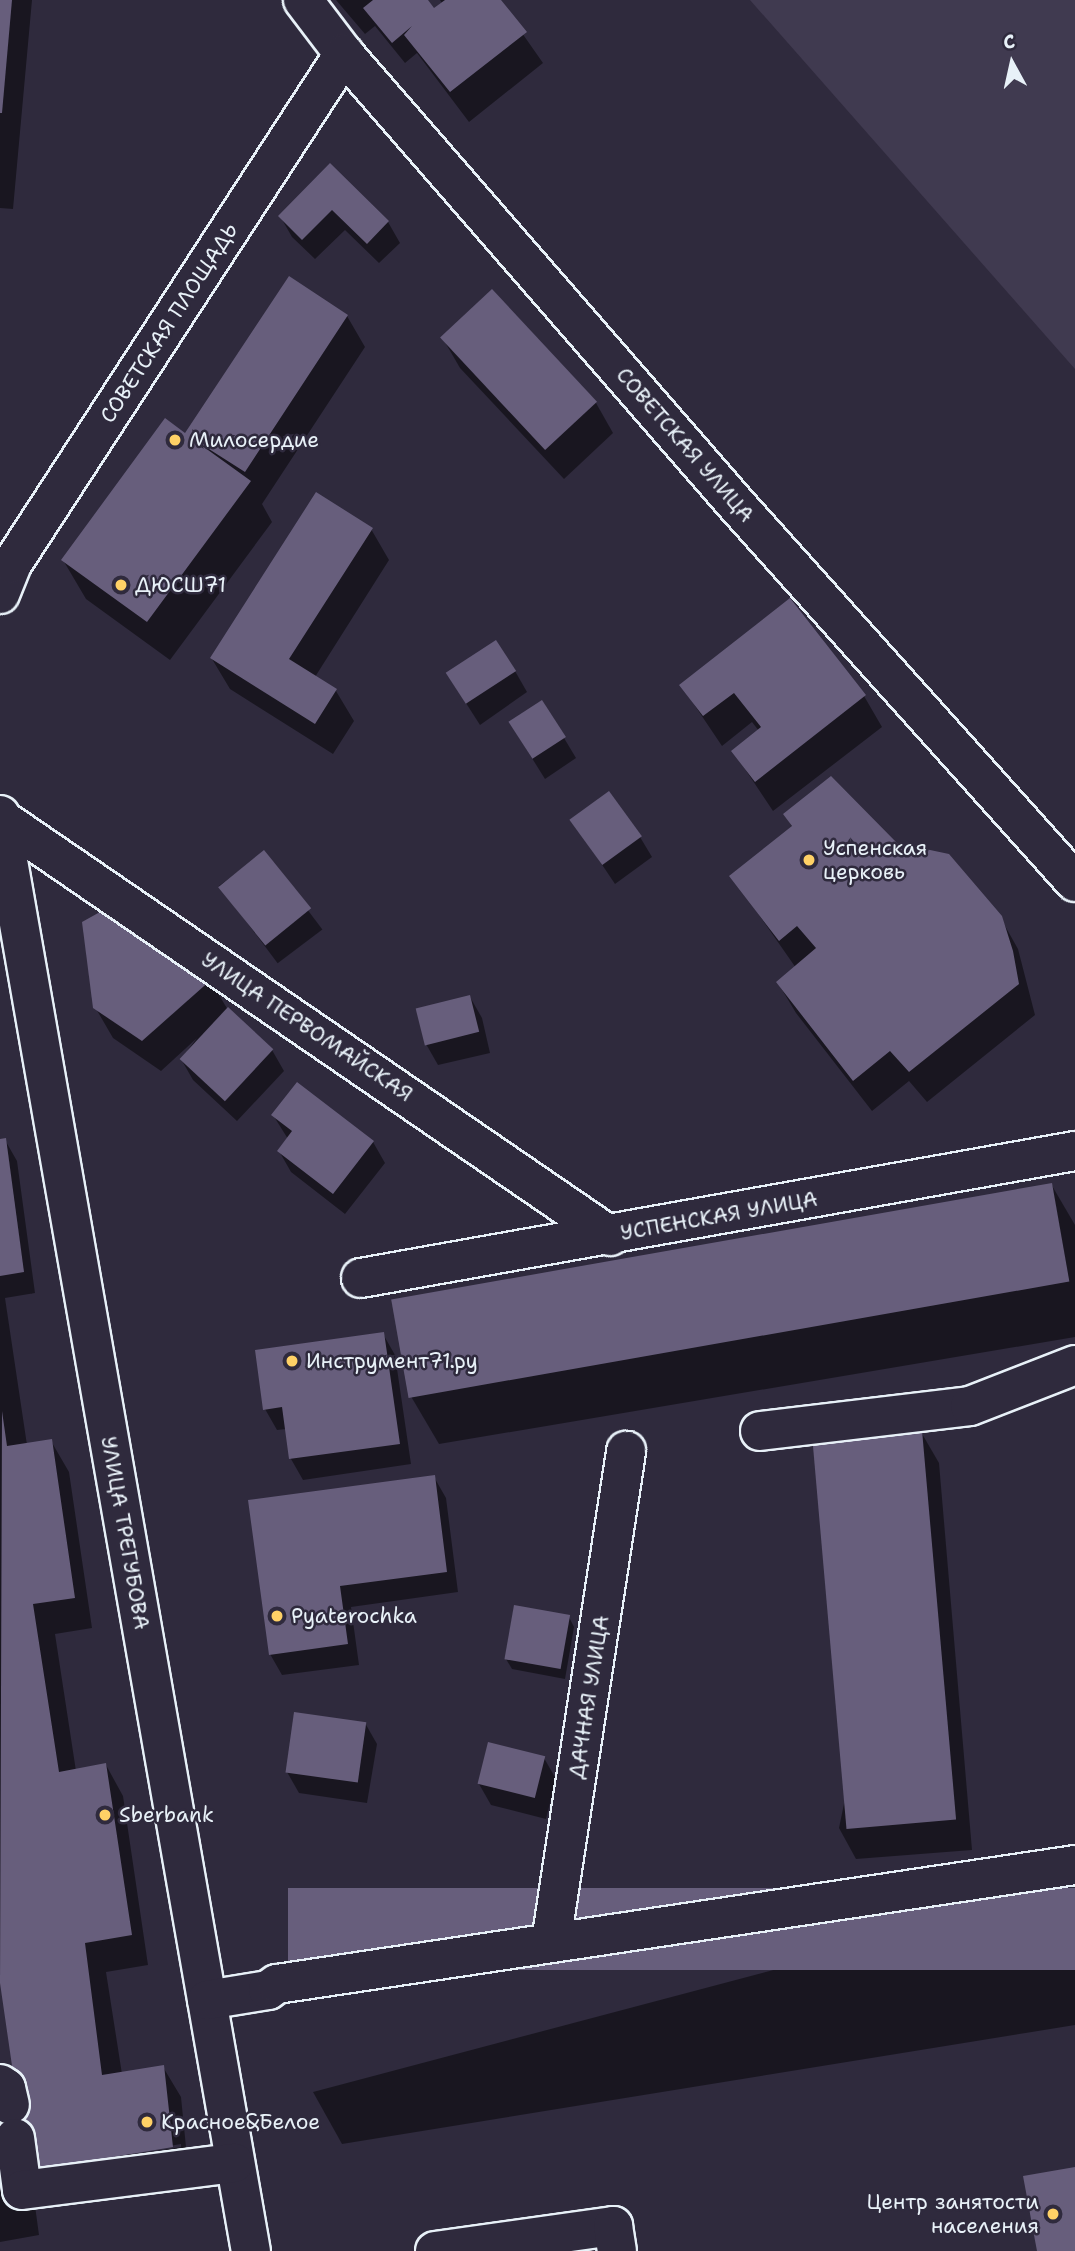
<!DOCTYPE html>
<meta charset="utf-8">
<style>
body{margin:0}
#map{position:relative;width:1075px;height:2251px;overflow:hidden;background:#2f2a3d;font-family:"Shantell Sans",sans-serif}
div>[style]{position:absolute}
.built>*{inset:0;background:#403a50}
.shadow>*{inset:0;background:#0007;transform-origin:0 0}
.building>*{inset:0;background:#675e7c;transform-origin:0 0}
.roads{filter:drop-shadow(2px 0 #e8f1f8) drop-shadow(-2px 0 #e8f1f8) drop-shadow(0 2px #e8f1f8) drop-shadow(0 -2px #e8f1f8)}
.minor>*{height:38px;margin:-19px;padding:0 19px;transform-origin:19px;border-radius:19px;background:#2f2a3d}
.dots>*{width:19px;height:19px;translate:-50% -50%;box-sizing:border-box;border:4px solid #2f2a3d;border-radius:50%}
span{translate:-50% -50%;white-space:nowrap;text-align:center;line-height:1.15;-webkit-text-stroke:5px #2f2a3d;paint-order:stroke}
.street-label{font-size:21px;color:#e8f1f8}
.poi-label{font-size:21px;color:#e8f1f8}
.left{translate:0 -50%;text-align:left}
.right{translate:-100% -50%;text-align:right}
.north{position:absolute;left:977px;top:28px;width:70px;height:70px;-webkit-text-stroke:5px #2f2a3d;paint-order:stroke;rotate:352deg;font-size:19px;font-weight:700;line-height:28px;text-align:center;color:#e8f1f8}
.north::after{content:'';display:block;margin:auto;width:24px;height:32px;background:#e8f1f8;clip-path:polygon(50% 0,100% 100%,50% 72%,0 100%)}
</style>
<div id="map">
<div class="built">
<i style="clip-path:polygon(750px 0,1075px 0,1075px 369px)"></i>
</div>
<div class="shadow">
<i style="clip-path:polygon(0 0,32px 0,13px 209px,0 208px)"></i>
<i style="clip-path:polygon(336px 0,425px 0,433px 9px,444px 6px,440px 0,499px 0,543px 63px,469px 122px,417px 53px,405px 63px,375px 26px,365px 34px)"></i>
<i style="clip-path:polygon(330px 166px,388px 222px,400px 243px,379px 263px,345px 230px,315px 259px,292px 237px,280px 216px)"></i>
<i style="clip-path:polygon(492px 291px,596px 403px,613px 433px,564px 479px,460px 368px,442px 337px)"></i>
<i style="clip-path:polygon(347px 316px,365px 347px,262px 504px,272px 522px,170px 660px,86px 599px,63px 560px,191px 440px,187px 433px)"></i>
<i style="clip-path:polygon(371px 529px,389px 560px,315px 677px,336px 691px,354px 721px,333px 754px,230px 689px,212px 659px)"></i>
<i style="clip-path:polygon(515px 671px,527px 692px,480px 725px,448px 675px)"></i>
<i style="clip-path:polygon(681px 685px,864px 696px,882px 727px,773px 811px,733px 751px,759px 731px,752px 722px,722px 746px)"></i>
<i style="clip-path:polygon(510px 723px,564px 738px,576px 758px,545px 779px)"></i>
<i style="clip-path:polygon(785px 815px,897px 845px,1000px 917px,1018px 949px,1035px 1015px,927px 1102px,909px 1081px,872px 1111px,796px 1013px,778px 983px,796px 968px,732px 876px,793px 828px)"></i>
<i style="clip-path:polygon(572px 820px,640px 837px,652px 857px,615px 884px)"></i>
<i style="left:264px;top:852px;width:97px;height:56px;rotate:53deg"></i>
<i style="clip-path:polygon(210px 980px,228px 1010px,272px 1050px,284px 1071px,237px 1121px,193px 1080px,181px 1059px,197px 1038px,161px 1071px,113px 1038px,95px 1007px)"></i>
<i style="clip-path:polygon(470px 997px,482px 1018px,490px 1053px,438px 1065px,426px 1044px)"></i>
<i style="clip-path:polygon(273px 1115px,373px 1142px,385px 1163px,345px 1214px,291px 1172px,279px 1151px,288px 1139px)"></i>
<i style="clip-path:polygon(evenodd,5px 1140px,17px 1161px,35px 1293px,5px 1298px,27px 1445px,51px 1441px,69px 1472px,92px 1628px,55px 1634px,76px 1771px,106px 1765px,123px 1796px,148px 1965px,106px 1972px,122px 2074px,163px 2067px,181px 2097px,189px 2177px,33px 2191px,39px 2235px,0 2242px,0 2111px,20px 2108px,0 1974px,0 1141px,5px 1140px,181px 2144px,181px 2147px,134px 2155px,134px 2152px,181px 2144px)"></i>
<i style="clip-path:polygon(1051px 1184px,1075px 1225px,1075px 1337px,439px 1444px,409px 1393px)"></i>
<i style="clip-path:polygon(383px 1334px,395px 1355px,411px 1464px,303px 1480px,291px 1459px,286px 1429px,277px 1430px,265px 1409px)"></i>
<i style="clip-path:polygon(921px 1432px,939px 1463px,972px 1850px,856px 1859px,839px 1828px)"></i>
<i style="clip-path:polygon(434px 1477px,446px 1498px,458px 1592px,351px 1607px,359px 1665px,282px 1675px,270px 1654px)"></i>
<i style="clip-path:polygon(569px 1617px,574px 1627px,565px 1679px,512px 1669px,506px 1659px)"></i>
<i style="clip-path:polygon(365px 1723px,377px 1744px,367px 1803px,299px 1793px,287px 1772px)"></i>
<i style="clip-path:polygon(544px 1758px,556px 1779px,546px 1819px,491px 1805px,479px 1784px)"></i>
<i style="clip-path:polygon(1075px 1890px,1075px 2025px,342px 2144px,313px 2092px)"></i>
</div>
<div class="building">
<i style="clip-path:polygon(0 0,12px 0,2px 113px,0 113px)"></i>
<i style="clip-path:polygon(373px 0,428px 0,434px 8px,445px 0,501px 0,527px 32px,450px 92px,404px 35px,412px 26px,392px 43px,363px 8px)"></i>
<i style="clip-path:polygon(330px 163px,389px 221px,367px 244px,332px 210px,302px 240px,278px 216px)"></i>
<i style="clip-path:polygon(289px 276px,348px 315px,245px 472px,190px 437px,251px 481px,147px 622px,61px 560px,165px 418px,185px 433px)"></i>
<i style="left:492px;top:289px;width:154px;height:71px;rotate:47deg"></i>
<i style="clip-path:polygon(316px 492px,373px 528px,289px 659px,337px 689px,315px 724px,210px 658px)"></i>
<i style="clip-path:polygon(790px 598px,866px 695px,755px 782px,731px 751px,761px 727px,734px 693px,703px 716px,679px 685px)"></i>
<i style="left:496px;top:640px;width:37px;height:60px;rotate:57deg"></i>
<i style="left:542px;top:700px;width:44px;height:40px;rotate:57deg"></i>
<i style="clip-path:polygon(831px 776px,897px 843px,949px 854px,1002px 916px,1013px 951px,1019px 984px,909px 1072px,890px 1051px,853px 1081px,776px 982px,816px 948px,797px 926px,779px 941px,729px 876px,792px 826px,783px 814px)"></i>
<i style="left:609px;top:791px;width:56px;height:49px;rotate:54deg"></i>
<i style="left:264px;top:850px;width:75px;height:59px;rotate:51deg"></i>
<i style="clip-path:polygon(118px 902px,212px 979px,142px 1041px,93px 1008px,82px 922px)"></i>
<i style="left:470px;top:995px;width:38px;height:56px;rotate:76deg"></i>
<i style="left:228px;top:1007px;width:62px;height:71px;rotate:43deg"></i>
<i style="clip-path:polygon(297px 1082px,374px 1141px,333px 1194px,277px 1151px,292px 1131px,271px 1115px)"></i>
<i style="clip-path:polygon(6px 1138px,24px 1272px,0 1276px,0 1139px)"></i>
<i style="left:1052px;top:1183px;width:100px;height:671px;rotate:80deg"></i>
<i style="clip-path:polygon(384px 1332px,400px 1444px,289px 1459px,282px 1407px,263px 1410px,255px 1350px)"></i>
<i style="clip-path:polygon(2px 1411px,7px 1446px,52px 1439px,75px 1598px,33px 1604px,59px 1772px,106px 1763px,132px 1935px,85px 1943px,102px 2075px,164px 2065px,173px 2147px,36px 2170px,0 2186px,0 2109px,18px 2107px,0 1983px)"></i>
<i style="left:922px;top:1430px;width:391px;height:110px;rotate:85deg"></i>
<i style="clip-path:polygon(435px 1475px,447px 1572px,340px 1586px,348px 1644px,269px 1655px,248px 1500px)"></i>
<i style="left:514px;top:1605px;width:57px;height:55px;rotate:10deg"></i>
<i style="left:294px;top:1712px;width:73px;height:61px;rotate:8deg"></i>
<i style="left:488px;top:1742px;width:59px;height:43px;rotate:14deg"></i>
<i style="left:1075px;top:1888px;width:82px;height:787px;rotate:90deg"></i>
<i style="clip-path:polygon(1075px 2167px,1075px 2251px,1037px 2251px,1023px 2176px)"></i>
</div>
<div class="roads">
<div class="minor">
<i style="left:303px;top:0;width:68px;rotate:52.8deg"></i>
<i style="left:344px;top:54px;width:595px;rotate:48.95deg"></i>
<i style="left:735px;top:503px;width:509px;rotate:48.1deg"></i>
<i style="left:0;top:594px;width:32px;rotate:-68deg"></i>
<i style="left:12px;top:564px;width:609px;rotate:-56.94deg"></i>
<i style="left:0;top:815px;width:1458px;rotate:80.09deg"></i>
<i style="left:3px;top:820px;width:736px;rotate:34.42deg"></i>
<i style="left:361px;top:1278px;width:725px;rotate:-10.09deg"></i>
<i style="left:760px;top:1431px;width:211px;rotate:-6.8deg"></i>
<i style="left:970px;top:1406px;width:113px;rotate:-21.3deg"></i>
<i style="left:551px;top:1942px;width:497px;rotate:-81.3deg"></i>
<i style="left:207px;top:2000px;width:62px;rotate:-9.3deg"></i>
<i style="left:268px;top:1990px;width:11px;rotate:-34deg"></i>
<i style="left:277px;top:1984px;width:807px;rotate:-8.48deg"></i>
<i style="left:0;top:2084px;width:7px;rotate:34deg"></i>
<i style="left:6px;top:2088px;width:17px;rotate:77deg"></i>
<i style="left:15px;top:2138px;width:52px;rotate:82.3deg"></i>
<i style="left:22px;top:2190px;width:214px;rotate:-7.3deg"></i>
<i style="left:435px;top:2251px;width:180px;rotate:-8deg"></i>
<i style="left:613px;top:2226px;width:25px;rotate:81deg"></i>
</div>
</div>
<div class="dots">
<i style="left:175px;top:440px;background:#ffd166"></i>
<i style="left:121px;top:585px;background:#ffd166"></i>
<i style="left:809px;top:860px;background:#ffd166"></i>
<i style="left:292px;top:1361px;background:#ffd166"></i>
<i style="left:277px;top:1616px;background:#ffd166"></i>
<i style="left:105px;top:1815px;background:#ffd166"></i>
<i style="left:147px;top:2122px;background:#ffd166"></i>
<i style="left:1053px;top:2214px;background:#ffd166"></i>
</div>
<div class="street-label">
<span style="left:169px;top:323px;rotate:-57deg">СОВЕТСКАЯ ПЛОЩАДЬ</span>
<span style="left:685px;top:445px;rotate:49deg">СОВЕТСКАЯ УЛИЦА</span>
<span style="left:307px;top:1027px;rotate:34deg">УЛИЦА ПЕРВОМАЙСКАЯ</span>
<span style="left:719px;top:1216px;rotate:-10deg">УСПЕНСКАЯ УЛИЦА</span>
<span style="left:125px;top:1533px;rotate:80deg">УЛИЦА ТРЕГУБОВА</span>
<span style="left:589px;top:1697px;rotate:-81deg">ДАЧНАЯ УЛИЦА</span>
</div>
<div class="poi-label">
<span class="left" style="left:189px;top:440px">Милосердие</span>
<span class="left" style="left:135px;top:585px">ДЮСШ71</span>
<span class="left" style="left:823px;top:860px">Успенская<br>церковь</span>
<span class="left" style="left:306px;top:1361px">Инструмент71.ру</span>
<span class="left" style="left:291px;top:1616px">Pyaterochka</span>
<span class="left" style="left:119px;top:1815px">Sberbank</span>
<span class="left" style="left:161px;top:2122px">Красное&amp;Белое</span>
<span class="right" style="left:1039px;top:2214px">Центр занятости<br>населения</span>
</div>
<div class="north">С</div>
</div>
